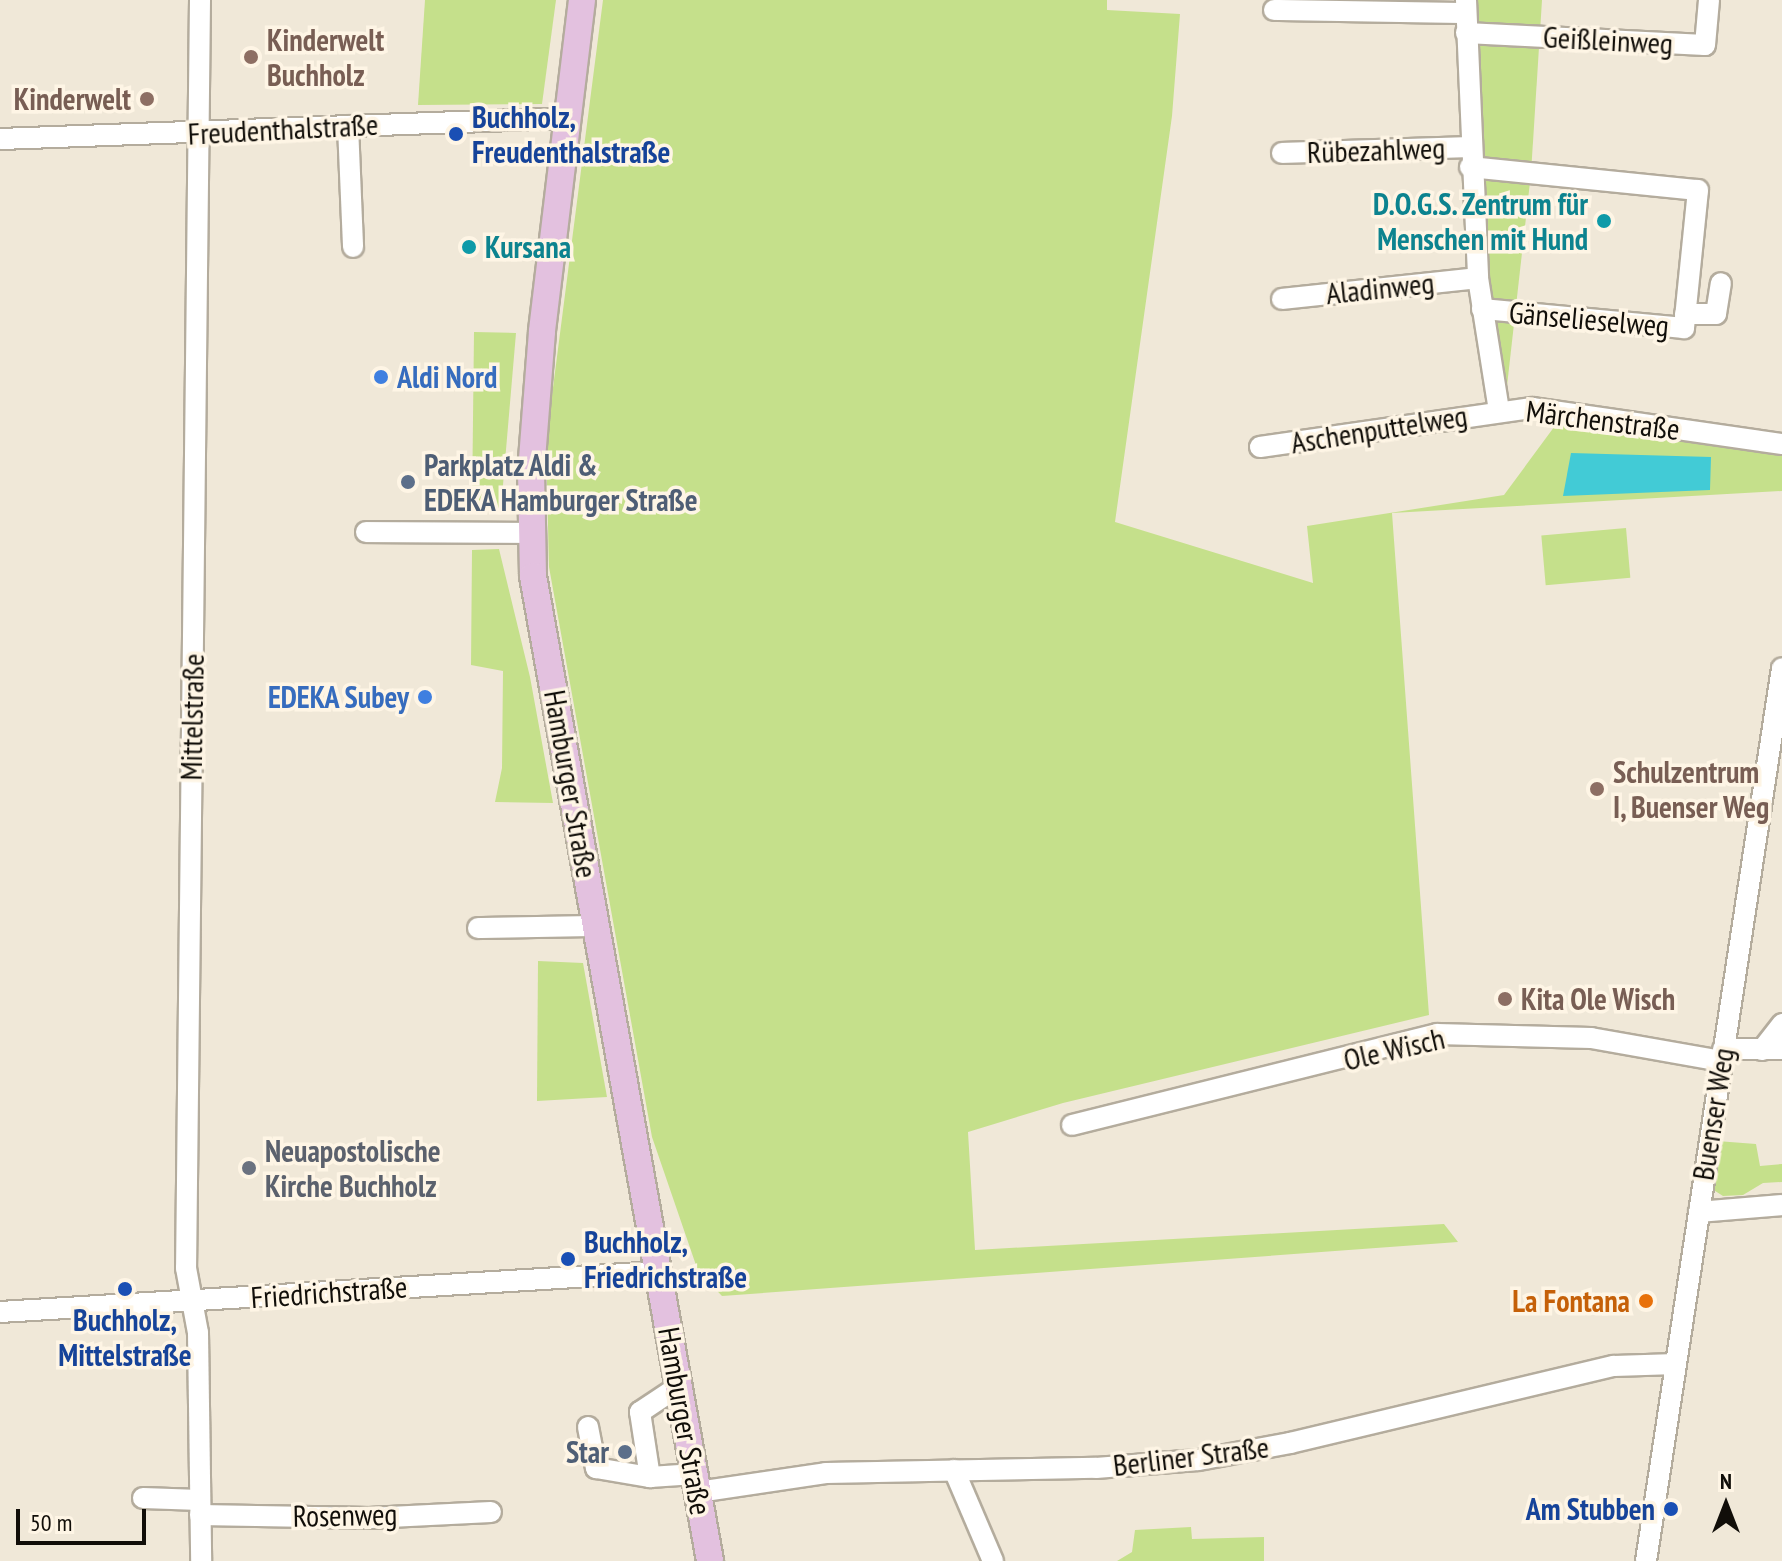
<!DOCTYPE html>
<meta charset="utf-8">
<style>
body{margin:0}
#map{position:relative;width:1782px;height:1561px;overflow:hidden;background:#f0e8d8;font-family:"PT Sans Narrow",sans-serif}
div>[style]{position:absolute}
.green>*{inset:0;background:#c5e08b;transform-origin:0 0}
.water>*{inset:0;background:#42cbd6}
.roads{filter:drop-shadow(2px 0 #b4ac9d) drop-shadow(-2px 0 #b4ac9d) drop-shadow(0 2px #b4ac9d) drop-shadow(0 -2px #b4ac9d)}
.minor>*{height:20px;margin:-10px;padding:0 10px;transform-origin:10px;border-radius:10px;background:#fff}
.major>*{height:26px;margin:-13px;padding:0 13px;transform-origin:13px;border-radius:13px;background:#e3c1df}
.dots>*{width:22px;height:22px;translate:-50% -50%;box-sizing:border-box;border:4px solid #fef5e5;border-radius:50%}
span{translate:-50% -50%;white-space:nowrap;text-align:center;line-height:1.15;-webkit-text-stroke:7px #fef5e5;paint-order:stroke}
.education-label{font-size:30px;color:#785e54;font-weight:700}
.left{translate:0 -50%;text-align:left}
.right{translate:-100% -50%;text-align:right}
.street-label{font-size:30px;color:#110e09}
.transit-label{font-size:30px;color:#164399;font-weight:700}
.culture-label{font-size:30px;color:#0d838f;font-weight:700}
.shop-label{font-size:30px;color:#366cbe;font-weight:700}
.service-label{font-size:30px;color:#4e5e75;font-weight:700}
.worship-label{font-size:30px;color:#5b616d;font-weight:700}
.food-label{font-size:30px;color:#c56008;font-weight:700}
.north{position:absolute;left:1686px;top:1465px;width:80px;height:80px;-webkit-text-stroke:6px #fef5e5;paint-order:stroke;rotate:0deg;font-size:22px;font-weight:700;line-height:32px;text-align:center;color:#110e09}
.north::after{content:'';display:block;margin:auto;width:28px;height:36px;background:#110e09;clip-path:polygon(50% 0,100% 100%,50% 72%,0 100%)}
.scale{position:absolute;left:16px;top:1509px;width:130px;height:36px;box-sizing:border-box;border:4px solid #110e09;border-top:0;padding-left:10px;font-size:24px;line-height:28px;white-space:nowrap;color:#110e09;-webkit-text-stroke:6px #fef5e5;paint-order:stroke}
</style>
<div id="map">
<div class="green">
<i style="clip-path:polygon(425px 0,556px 0,542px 104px,418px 105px)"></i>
<i style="clip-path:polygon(603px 0,1107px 0,1107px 10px,1180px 14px,1172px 116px,1115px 522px,1313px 583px,1307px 526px,1504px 495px,1560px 419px,1782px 456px,1782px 491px,1392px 513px,1429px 1015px,1063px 1103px,968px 1132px,975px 1250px,1444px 1224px,1458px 1242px,722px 1296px,698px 1271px,652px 1137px,549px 567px,546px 442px)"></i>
<i style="clip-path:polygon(1466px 0,1542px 0,1531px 173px,1507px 386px,1496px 389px)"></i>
<i style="clip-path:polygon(474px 332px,516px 333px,501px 508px,472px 506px)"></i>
<i style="left:1626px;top:528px;width:50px;height:85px;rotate:85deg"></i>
<i style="clip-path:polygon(499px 549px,530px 677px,553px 803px,495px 802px,502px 768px,503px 671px,471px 665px,472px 550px)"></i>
<i style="clip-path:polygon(538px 961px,583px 963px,607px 1097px,537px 1101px)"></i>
<i style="clip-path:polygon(1717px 1141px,1756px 1144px,1760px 1166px,1782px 1164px,1782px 1182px,1763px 1183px,1743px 1195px,1723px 1196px,1712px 1189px)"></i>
<i style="clip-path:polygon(1191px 1527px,1192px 1539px,1264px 1537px,1264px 1561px,1117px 1561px,1132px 1552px,1135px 1530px)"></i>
</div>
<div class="water">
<i style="clip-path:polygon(1571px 453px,1711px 457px,1710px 490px,1563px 496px)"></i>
</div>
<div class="roads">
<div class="minor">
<i style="left:200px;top:0;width:1268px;rotate:90.63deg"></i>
<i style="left:186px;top:1268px;width:66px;rotate:79.5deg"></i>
<i style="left:198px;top:1333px;width:228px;rotate:89.2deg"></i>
<i style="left:1466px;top:0;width:278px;rotate:87.5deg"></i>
<i style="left:1478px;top:278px;width:134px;rotate:81deg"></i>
<i style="left:1274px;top:10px;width:192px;rotate:0.9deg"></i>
<i style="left:1466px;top:33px;width:239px;rotate:2.9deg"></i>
<i style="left:1705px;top:45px;width:45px;rotate:-84.9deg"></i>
<i style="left:348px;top:126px;width:121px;rotate:87.6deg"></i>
<i style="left:0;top:139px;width:567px;rotate:-2.12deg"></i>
<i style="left:1282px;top:153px;width:187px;rotate:-1.8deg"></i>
<i style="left:1470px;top:167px;width:229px;rotate:5.8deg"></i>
<i style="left:1698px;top:190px;width:139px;rotate:95.8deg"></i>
<i style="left:1684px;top:328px;width:203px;rotate:-174.6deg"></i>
<i style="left:1282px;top:299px;width:197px;rotate:-6.1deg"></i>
<i style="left:1685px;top:314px;width:31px"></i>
<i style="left:1716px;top:314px;width:31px;rotate:-81deg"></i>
<i style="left:1260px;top:447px;width:275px;rotate:-8.2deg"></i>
<i style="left:1532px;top:408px;width:253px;rotate:8.2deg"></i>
<i style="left:366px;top:532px;width:165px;rotate:0.3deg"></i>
<i style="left:478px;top:928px;width:118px;rotate:-1deg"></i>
<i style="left:1723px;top:1049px;width:59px"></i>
<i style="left:1762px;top:1050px;width:33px;rotate:-52deg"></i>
<i style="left:1072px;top:1125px;width:376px;rotate:-14deg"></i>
<i style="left:1437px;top:1034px;width:154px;rotate:1.5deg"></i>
<i style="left:1591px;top:1038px;width:133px;rotate:10deg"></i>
<i style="left:1699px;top:1212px;width:83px;rotate:-4.8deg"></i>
<i style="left:0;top:1312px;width:659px;rotate:-3.48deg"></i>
<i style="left:679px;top:1386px;width:47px;rotate:146.3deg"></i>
<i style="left:640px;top:1412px;width:66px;rotate:81.3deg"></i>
<i style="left:650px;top:1477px;width:45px;rotate:-3.8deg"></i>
<i style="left:588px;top:1427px;width:42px;rotate:79deg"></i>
<i style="left:596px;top:1468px;width:55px;rotate:9.5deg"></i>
<i style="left:954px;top:1470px;width:99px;rotate:66.8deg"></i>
<i style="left:698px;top:1492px;width:129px;rotate:-8.4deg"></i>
<i style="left:826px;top:1473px;width:270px;rotate:-1.1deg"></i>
<i style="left:1096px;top:1468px;width:102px;rotate:-4.5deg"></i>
<i style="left:1198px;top:1460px;width:94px;rotate:-10.5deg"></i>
<i style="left:1290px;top:1443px;width:333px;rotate:-13.4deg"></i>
<i style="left:1614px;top:1366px;width:62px;rotate:-1.8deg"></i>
<i style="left:143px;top:1498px;width:57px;rotate:2deg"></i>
<i style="left:200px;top:1515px;width:169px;rotate:1deg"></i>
<i style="left:369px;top:1518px;width:122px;rotate:-2.8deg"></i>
<i style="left:1646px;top:1561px;width:903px;rotate:-81.34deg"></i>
</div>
<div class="major">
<i style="left:582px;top:0;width:334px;rotate:96.9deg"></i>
<i style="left:542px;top:332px;width:139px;rotate:94.5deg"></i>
<i style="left:531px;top:471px;width:105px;rotate:88.9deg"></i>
<i style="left:533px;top:576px;width:1001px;rotate:79.81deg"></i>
</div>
</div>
<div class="dots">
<i style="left:251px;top:57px;background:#8d6e63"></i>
<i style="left:147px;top:99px;background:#8d6e63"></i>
<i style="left:456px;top:134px;background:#1a4fb4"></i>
<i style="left:1604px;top:221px;background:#0f9aa8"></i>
<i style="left:469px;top:247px;background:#0f9aa8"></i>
<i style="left:381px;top:377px;background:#3f7fe0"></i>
<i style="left:408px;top:482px;background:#5c6f8a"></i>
<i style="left:425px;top:697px;background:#3f7fe0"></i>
<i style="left:1597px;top:789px;background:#8d6e63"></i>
<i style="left:1505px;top:999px;background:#8d6e63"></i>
<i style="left:249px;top:1168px;background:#6b7280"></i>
<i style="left:568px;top:1259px;background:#1a4fb4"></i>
<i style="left:125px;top:1289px;background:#1a4fb4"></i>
<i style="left:1646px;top:1301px;background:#e8710a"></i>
<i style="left:625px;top:1452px;background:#5c6f8a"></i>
<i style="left:1671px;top:1509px;background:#1a4fb4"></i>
</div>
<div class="education-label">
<span class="left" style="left:267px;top:57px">Kinderwelt<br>Buchholz</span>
<span class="right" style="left:131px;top:99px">Kinderwelt</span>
<span class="left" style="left:1613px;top:789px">Schulzentrum<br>I, Buenser Weg</span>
<span class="left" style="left:1521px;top:999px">Kita Ole Wisch</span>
</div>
<div class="street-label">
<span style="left:1608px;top:40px;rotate:3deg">Geißleinweg</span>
<span style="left:283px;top:129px;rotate:-3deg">Freudenthalstraße</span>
<span style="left:1376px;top:150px;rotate:-2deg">Rübezahlweg</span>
<span style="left:1380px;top:288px;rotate:-6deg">Aladinweg</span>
<span style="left:1589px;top:319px;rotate:5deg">Gänselieselweg</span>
<span style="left:1603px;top:420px;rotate:7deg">Märchenstraße</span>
<span style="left:1379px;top:429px;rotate:-9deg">Aschenputtelweg</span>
<span style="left:192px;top:717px;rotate:-89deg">Mittelstraße</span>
<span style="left:571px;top:784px;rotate:80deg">Hamburger Straße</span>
<span style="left:1394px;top:1049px;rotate:-13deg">Ole Wisch</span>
<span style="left:1713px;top:1114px;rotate:-81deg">Buenser Weg</span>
<span style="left:329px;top:1292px;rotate:-4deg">Friedrichstraße</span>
<span style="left:685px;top:1421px;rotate:80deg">Hamburger Straße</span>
<span style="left:1191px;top:1456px;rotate:-7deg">Berliner Straße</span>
<span style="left:345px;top:1515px;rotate:-1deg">Rosenweg</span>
</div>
<div class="transit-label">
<span class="left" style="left:472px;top:134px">Buchholz,<br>Freudenthalstraße</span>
<span class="left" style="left:584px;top:1259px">Buchholz,<br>Friedrichstraße</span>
<span style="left:125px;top:1337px">Buchholz,<br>Mittelstraße</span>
<span class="right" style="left:1655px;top:1509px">Am Stubben</span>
</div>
<div class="culture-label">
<span class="right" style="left:1588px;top:221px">D.O.G.S. Zentrum für<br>Menschen mit Hund</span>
<span class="left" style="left:485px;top:247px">Kursana</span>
</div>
<div class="shop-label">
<span class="left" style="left:397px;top:377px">Aldi Nord</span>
<span class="right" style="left:409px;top:697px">EDEKA Subey</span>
</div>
<div class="service-label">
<span class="left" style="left:424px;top:482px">Parkplatz Aldi &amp;<br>EDEKA Hamburger Straße</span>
<span class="right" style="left:609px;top:1452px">Star</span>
</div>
<div class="worship-label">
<span class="left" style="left:265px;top:1168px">Neuapostolische<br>Kirche Buchholz</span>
</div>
<div class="food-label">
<span class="right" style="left:1630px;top:1301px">La Fontana</span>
</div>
<div class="north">N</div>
<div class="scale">50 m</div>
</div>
